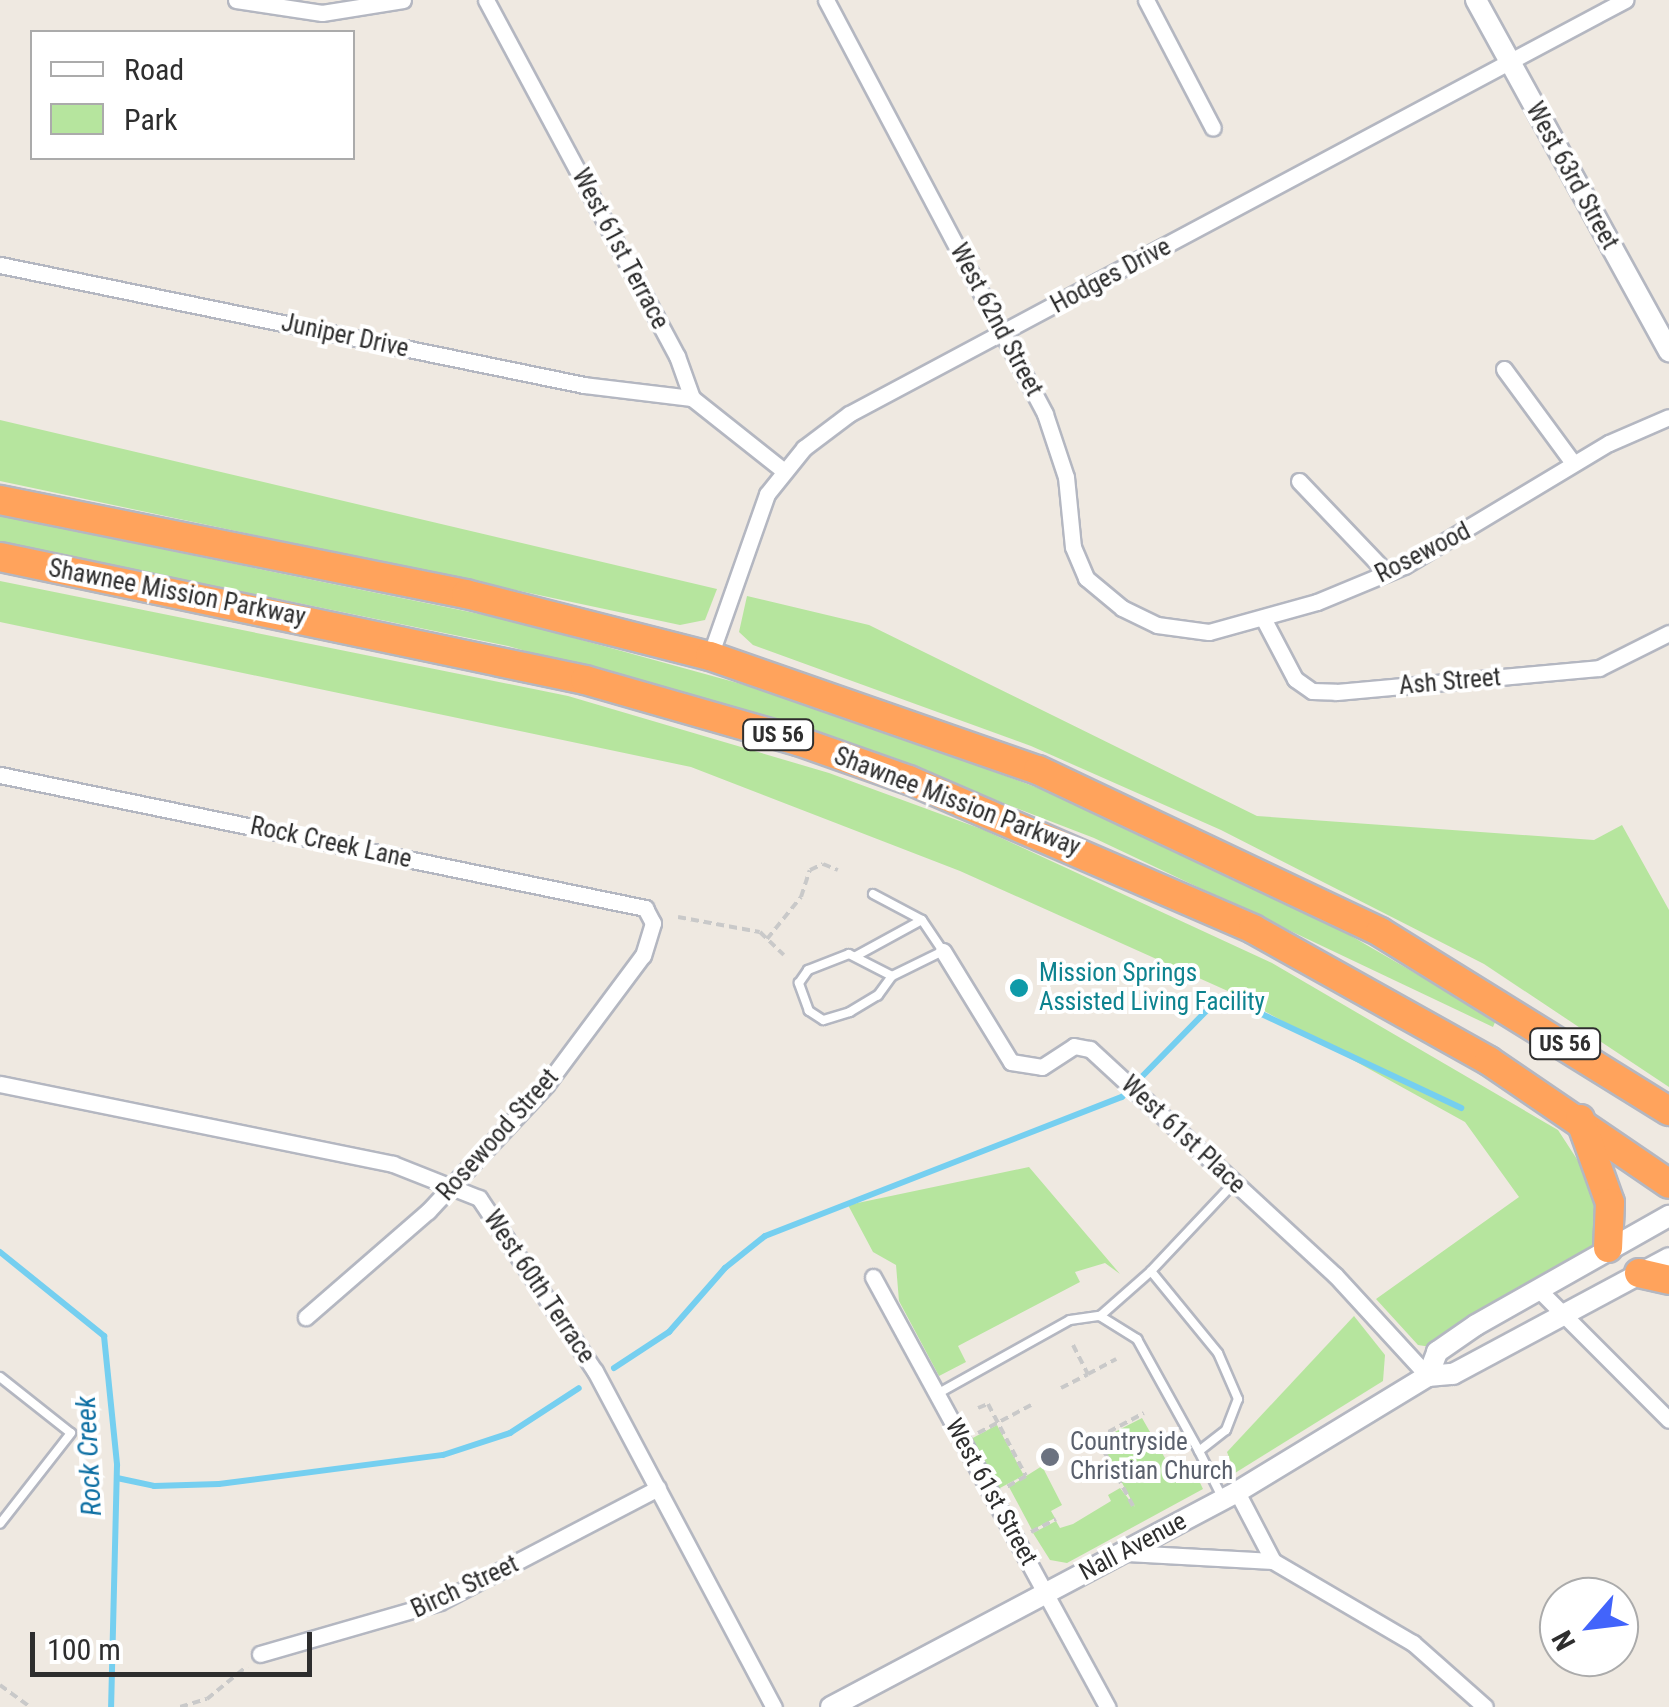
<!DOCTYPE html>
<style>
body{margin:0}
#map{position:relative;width:1669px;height:1707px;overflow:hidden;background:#efe9e1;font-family:"Roboto Condensed",sans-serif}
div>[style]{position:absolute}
.green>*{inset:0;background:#b6e59e;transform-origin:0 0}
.stream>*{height:6px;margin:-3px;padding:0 3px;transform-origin:3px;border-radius:3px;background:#75cff0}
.path>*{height:4px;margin-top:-2px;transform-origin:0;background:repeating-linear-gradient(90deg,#c9c9c9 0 8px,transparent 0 13px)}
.roads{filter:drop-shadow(2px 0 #b4b7c1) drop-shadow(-2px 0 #b4b7c1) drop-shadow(0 2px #b4b7c1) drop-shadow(0 -2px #b4b7c1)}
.lane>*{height:8px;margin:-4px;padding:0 4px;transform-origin:4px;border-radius:4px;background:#fff}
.street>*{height:15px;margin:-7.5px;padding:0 7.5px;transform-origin:7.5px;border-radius:7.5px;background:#fff}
.secondary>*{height:20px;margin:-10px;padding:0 10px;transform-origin:10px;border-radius:10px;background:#fff}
.highway>*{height:28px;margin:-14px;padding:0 14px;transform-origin:14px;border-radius:14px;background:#ffa35c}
.dots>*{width:28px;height:28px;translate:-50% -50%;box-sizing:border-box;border:5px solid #fff;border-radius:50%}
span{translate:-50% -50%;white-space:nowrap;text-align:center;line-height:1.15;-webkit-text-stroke:8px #fff;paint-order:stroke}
.shield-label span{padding:2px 8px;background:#fff;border:2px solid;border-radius:8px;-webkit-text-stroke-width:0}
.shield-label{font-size:22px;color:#2e2e2e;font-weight:700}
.street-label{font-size:25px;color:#2e2e2e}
.culture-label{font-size:25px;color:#0d838f}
.left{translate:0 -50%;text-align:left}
.worship-label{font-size:25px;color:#5b616d}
.water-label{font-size:28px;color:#0d6fa3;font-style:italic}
.legend{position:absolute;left:30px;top:30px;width:325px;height:130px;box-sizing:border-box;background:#fff;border:2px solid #ababab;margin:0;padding:12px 18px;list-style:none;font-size:30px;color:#2e2e2e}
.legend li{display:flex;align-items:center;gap:20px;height:50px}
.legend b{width:50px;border:2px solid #ababab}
.north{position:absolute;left:1539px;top:1577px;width:100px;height:100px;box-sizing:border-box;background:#fff;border:2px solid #ababab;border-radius:50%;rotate:242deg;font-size:28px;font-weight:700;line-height:40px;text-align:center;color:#2e2e2e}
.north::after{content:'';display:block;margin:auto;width:35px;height:45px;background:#4264fb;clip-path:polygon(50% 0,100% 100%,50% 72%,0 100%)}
.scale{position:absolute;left:30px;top:1632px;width:282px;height:45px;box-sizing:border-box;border:5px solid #2e2e2e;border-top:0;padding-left:12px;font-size:30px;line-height:35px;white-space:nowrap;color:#2e2e2e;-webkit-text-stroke:8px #fff;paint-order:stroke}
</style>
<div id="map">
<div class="green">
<i style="clip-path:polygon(0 420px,717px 589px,705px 620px,680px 625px,0 481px)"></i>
<i style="clip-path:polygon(0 516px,509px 620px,803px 701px,1084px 805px,1327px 922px,1496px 1020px,1493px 1027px,1094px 838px,834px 738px,508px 646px,0 542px)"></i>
<i style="clip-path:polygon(0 581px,568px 696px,829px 773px,984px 830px,1272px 963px,1558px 1130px,1584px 1170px,1599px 1212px,1598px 1236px,1588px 1252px,1431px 1347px,1418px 1345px,1376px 1299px,1519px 1197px,1465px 1122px,1230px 992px,960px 871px,691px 767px,0 622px)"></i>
<i style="clip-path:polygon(747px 596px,869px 625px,1257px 816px,1594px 840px,1622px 825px,1669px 910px,1669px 1087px,1484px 964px,1221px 830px,1031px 746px,753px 645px,739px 632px)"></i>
<i style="clip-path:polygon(1029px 1167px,1120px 1274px,1105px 1263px,1075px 1272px,1080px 1282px,958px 1346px,966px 1362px,939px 1376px,899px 1301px,896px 1265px,873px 1252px,848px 1205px)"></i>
<i style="clip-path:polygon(1354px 1316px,1385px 1355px,1383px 1381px,1235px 1473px,1227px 1452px)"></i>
<i style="clip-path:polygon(1142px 1418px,1173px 1472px,1191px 1464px,1203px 1489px,1067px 1563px,1050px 1560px,1033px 1533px,1056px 1521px,1060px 1528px,1073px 1524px,1111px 1501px,1108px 1495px,1120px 1488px,1135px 1507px,1099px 1440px)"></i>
<i style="left:997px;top:1425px;width:57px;height:28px;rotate:62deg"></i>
<i style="clip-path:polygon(1042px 1466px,1062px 1505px,1051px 1511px,1055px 1518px,1032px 1530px,1009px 1487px)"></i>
</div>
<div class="stream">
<i style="left:0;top:1252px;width:134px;rotate:38.9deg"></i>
<i style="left:104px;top:1336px;width:130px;rotate:84.2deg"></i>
<i style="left:117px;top:1465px;width:242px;rotate:91.4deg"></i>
<i style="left:614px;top:1368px;width:66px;rotate:-33.2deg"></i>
<i style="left:669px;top:1332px;width:85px;rotate:-48.8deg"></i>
<i style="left:725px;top:1268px;width:51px;rotate:-38.7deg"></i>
<i style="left:765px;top:1236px;width:383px;rotate:-21.3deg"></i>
<i style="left:1122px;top:1097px;width:130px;rotate:-45.6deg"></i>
<i style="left:1213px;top:1004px;width:23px;rotate:-5deg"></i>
<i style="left:1236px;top:1002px;width:249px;rotate:25.2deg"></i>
<i style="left:117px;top:1478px;width:38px;rotate:12deg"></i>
<i style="left:154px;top:1486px;width:65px;rotate:-1.8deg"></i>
<i style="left:219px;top:1484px;width:226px;rotate:-7.4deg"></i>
<i style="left:443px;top:1455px;width:71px;rotate:-18.2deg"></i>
<i style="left:510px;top:1433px;width:82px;rotate:-33.1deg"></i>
</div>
<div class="path">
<i style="left:678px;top:917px;width:83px;rotate:10.4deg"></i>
<i style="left:760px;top:932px;width:33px;rotate:44deg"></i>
<i style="left:767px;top:939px;width:54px;rotate:-51deg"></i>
<i style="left:801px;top:897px;width:28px;rotate:-72deg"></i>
<i style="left:810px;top:870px;width:14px;rotate:-25deg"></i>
<i style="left:823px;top:864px;width:16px;rotate:22deg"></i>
<i style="left:1073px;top:1345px;width:33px;rotate:63deg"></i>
<i style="left:1088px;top:1374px;width:32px;rotate:-28deg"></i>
<i style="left:1061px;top:1388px;width:30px;rotate:-27deg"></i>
<i style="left:978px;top:1408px;width:11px;rotate:-22deg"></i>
<i style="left:988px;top:1404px;width:81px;rotate:62.2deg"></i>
<i style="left:1026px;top:1476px;width:23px;rotate:151deg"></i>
<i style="left:978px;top:1433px;width:60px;rotate:-27.8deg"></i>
<i style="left:1133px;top:1506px;width:77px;rotate:-117.9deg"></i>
<i style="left:1097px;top:1438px;width:53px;rotate:-28deg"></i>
<i style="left:1031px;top:1532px;width:28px;rotate:-27deg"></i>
<i style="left:0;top:1685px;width:37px;rotate:36deg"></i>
<i style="left:180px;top:1707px;width:28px;rotate:-17deg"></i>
<i style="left:207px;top:1699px;width:52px;rotate:-39.5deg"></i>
</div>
<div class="roads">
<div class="lane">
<i style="left:873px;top:894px;width:55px;rotate:28deg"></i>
<i style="left:922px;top:920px;width:37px;rotate:56deg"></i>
<i style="left:943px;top:951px;width:57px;rotate:153.9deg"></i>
<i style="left:892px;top:976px;width:24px;rotate:126deg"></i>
<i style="left:878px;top:995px;width:33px;rotate:149deg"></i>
<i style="left:850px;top:1012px;width:28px;rotate:163deg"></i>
<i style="left:823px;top:1020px;width:17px;rotate:-147deg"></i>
<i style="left:809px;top:1011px;width:30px;rotate:-110deg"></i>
<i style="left:799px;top:983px;width:16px;rotate:-55deg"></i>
<i style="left:808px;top:970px;width:44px;rotate:-21.3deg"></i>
<i style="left:849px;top:954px;width:48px;rotate:27.1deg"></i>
<i style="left:856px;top:956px;width:75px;rotate:-28.6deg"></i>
<i style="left:1100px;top:1316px;width:68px;rotate:-41.4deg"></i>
<i style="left:0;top:1377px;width:90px;rotate:38.3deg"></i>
<i style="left:71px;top:1433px;width:115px;rotate:128deg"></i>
<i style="left:937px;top:1394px;width:152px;rotate:-29.1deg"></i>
<i style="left:1070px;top:1320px;width:30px;rotate:-8deg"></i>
<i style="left:1100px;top:1316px;width:44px;rotate:31.9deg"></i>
<i style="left:1137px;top:1339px;width:128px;rotate:61deg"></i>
<i style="left:1223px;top:1499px;width:54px;rotate:-116.6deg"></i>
<i style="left:1199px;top:1451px;width:34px;rotate:-38deg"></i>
<i style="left:1226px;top:1430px;width:33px;rotate:-69deg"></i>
<i style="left:1238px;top:1399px;width:50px;rotate:-113.5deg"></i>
<i style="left:1218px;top:1353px;width:106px;rotate:-129.3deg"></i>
<i style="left:1151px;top:1271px;width:121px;rotate:-46.7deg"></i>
</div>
<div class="street">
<i style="left:236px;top:0;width:87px;rotate:8.6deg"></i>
<i style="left:322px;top:13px;width:82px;rotate:-9.1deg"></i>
<i style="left:486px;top:0;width:404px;rotate:61.8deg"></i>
<i style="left:677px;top:356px;width:45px;rotate:70.3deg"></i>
<i style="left:692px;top:398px;width:116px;rotate:38.4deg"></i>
<i style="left:826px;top:0;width:468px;rotate:62.1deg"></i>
<i style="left:1045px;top:414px;width:66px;rotate:71.6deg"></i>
<i style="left:1066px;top:477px;width:70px;rotate:84.3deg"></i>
<i style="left:1073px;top:547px;width:34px;rotate:67deg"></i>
<i style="left:1086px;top:578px;width:47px;rotate:39.8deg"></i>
<i style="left:1122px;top:608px;width:39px;rotate:26deg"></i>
<i style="left:1157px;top:625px;width:52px;rotate:7.7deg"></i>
<i style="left:1209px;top:632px;width:112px;rotate:-15.5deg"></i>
<i style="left:1317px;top:602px;width:94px;rotate:-22.5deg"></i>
<i style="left:1404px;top:566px;width:239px;rotate:-31deg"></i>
<i style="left:1609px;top:443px;width:65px;rotate:-23.4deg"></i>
<i style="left:1146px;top:0;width:144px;rotate:62.4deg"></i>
<i style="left:0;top:265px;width:596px;rotate:11.61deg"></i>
<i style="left:584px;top:385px;width:109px;rotate:6.9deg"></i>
<i style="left:1504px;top:369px;width:117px;rotate:53.7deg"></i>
<i style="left:1299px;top:481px;width:127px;rotate:46.3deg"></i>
<i style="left:1263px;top:618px;width:69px;rotate:62.3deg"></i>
<i style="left:1295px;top:679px;width:21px;rotate:35deg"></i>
<i style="left:1312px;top:691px;width:24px;rotate:2deg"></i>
<i style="left:1336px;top:692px;width:264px;rotate:-5.2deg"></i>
<i style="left:1599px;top:668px;width:78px;rotate:-26.6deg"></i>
<i style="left:710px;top:656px;width:172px;rotate:-70.6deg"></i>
<i style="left:767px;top:494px;width:59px;rotate:-51.2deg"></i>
<i style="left:804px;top:448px;width:56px;rotate:-37.1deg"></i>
<i style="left:849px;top:414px;width:880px;rotate:-28.08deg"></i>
<i style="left:0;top:775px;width:659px;rotate:11.65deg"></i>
<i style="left:645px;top:908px;width:17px;rotate:62deg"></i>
<i style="left:653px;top:923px;width:34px;rotate:107deg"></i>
<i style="left:643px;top:955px;width:162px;rotate:126.7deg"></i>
<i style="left:546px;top:1085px;width:173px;rotate:133.1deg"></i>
<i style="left:428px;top:1211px;width:162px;rotate:139deg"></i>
<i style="left:943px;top:951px;width:130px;rotate:58.5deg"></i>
<i style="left:1011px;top:1062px;width:31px;rotate:9deg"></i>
<i style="left:1042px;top:1067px;width:38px;rotate:-33deg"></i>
<i style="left:1074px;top:1046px;width:16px;rotate:11deg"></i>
<i style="left:1090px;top:1049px;width:333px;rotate:42.7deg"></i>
<i style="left:1335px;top:1275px;width:137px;rotate:47.4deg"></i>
<i style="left:0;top:1084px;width:401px;rotate:11.5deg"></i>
<i style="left:393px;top:1164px;width:92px;rotate:21.6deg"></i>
<i style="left:479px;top:1198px;width:208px;rotate:56.2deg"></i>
<i style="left:595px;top:1371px;width:381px;rotate:62deg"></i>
<i style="left:873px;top:1277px;width:490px;rotate:61.4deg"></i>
<i style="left:1540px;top:1291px;width:182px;rotate:45deg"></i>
<i style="left:1237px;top:1492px;width:78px;rotate:62.4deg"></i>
<i style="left:1127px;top:1553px;width:146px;rotate:3.1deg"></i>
<i style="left:1273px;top:1561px;width:162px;rotate:30.4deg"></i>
<i style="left:1413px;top:1643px;width:96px;rotate:41.6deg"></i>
<i style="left:260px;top:1654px;width:187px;rotate:-16.1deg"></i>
<i style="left:440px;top:1602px;width:246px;rotate:-27.6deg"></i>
</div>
<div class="secondary">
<i style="left:1476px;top:0;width:401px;rotate:61.2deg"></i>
<i style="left:1428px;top:1376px;width:26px;rotate:-69deg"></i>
<i style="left:1437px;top:1352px;width:47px;rotate:-34.7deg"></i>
<i style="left:1476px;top:1325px;width:222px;rotate:-29.5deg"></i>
<i style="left:831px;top:1707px;width:459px;rotate:-27.9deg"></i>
<i style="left:1237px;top:1492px;width:223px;rotate:-31.3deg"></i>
<i style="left:1428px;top:1376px;width:25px;rotate:-5deg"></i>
<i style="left:1453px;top:1374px;width:245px;rotate:-28.2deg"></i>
</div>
<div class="highway">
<i style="left:0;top:500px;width:475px;rotate:11.4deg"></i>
<i style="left:466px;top:594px;width:252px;rotate:14.3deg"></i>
<i style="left:710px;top:656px;width:347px;rotate:19.2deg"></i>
<i style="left:1038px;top:770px;width:378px;rotate:25.3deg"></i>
<i style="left:1380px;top:932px;width:340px;rotate:31.8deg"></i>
<i style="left:0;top:557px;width:598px;rotate:11.87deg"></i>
<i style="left:585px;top:680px;width:222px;rotate:16deg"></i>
<i style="left:798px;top:741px;width:118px;rotate:19.4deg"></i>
<i style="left:909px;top:780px;width:375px;rotate:23.4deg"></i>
<i style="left:1253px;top:929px;width:270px;rotate:29.2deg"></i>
<i style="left:1489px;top:1061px;width:218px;rotate:34.3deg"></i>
<i style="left:1580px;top:1119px;width:89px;rotate:70.3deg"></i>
<i style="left:1610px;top:1203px;width:45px;rotate:92.5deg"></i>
<i style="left:1639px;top:1273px;width:31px;rotate:13deg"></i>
</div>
</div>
<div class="dots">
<i style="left:1019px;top:988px;background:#0f9aa8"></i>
<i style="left:1050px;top:1457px;background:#6b7280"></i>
</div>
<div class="shield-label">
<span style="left:778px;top:735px">US 56</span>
<span style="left:1565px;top:1044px">US 56</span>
</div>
<div class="street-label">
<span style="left:1572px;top:176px;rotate:61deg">West 63rd Street</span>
<span style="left:620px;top:249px;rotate:62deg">West 61st Terrace</span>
<span style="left:1111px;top:276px;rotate:-28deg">Hodges Drive</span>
<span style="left:996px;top:320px;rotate:62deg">West 62nd Street</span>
<span style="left:345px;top:336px;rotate:12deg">Juniper Drive</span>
<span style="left:1423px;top:553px;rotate:-27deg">Rosewood</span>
<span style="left:177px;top:593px;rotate:11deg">Shawnee Mission Parkway</span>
<span style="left:1450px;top:682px;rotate:-5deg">Ash Street</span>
<span style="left:957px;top:802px;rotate:21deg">Shawnee Mission Parkway</span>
<span style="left:331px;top:843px;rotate:12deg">Rock Creek Lane</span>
<span style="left:498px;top:1135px;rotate:-48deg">Rosewood Street</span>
<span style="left:1183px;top:1135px;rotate:43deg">West 61st Place</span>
<span style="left:539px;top:1287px;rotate:56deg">West 60th Terrace</span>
<span style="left:991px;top:1492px;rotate:61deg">West 61st Street</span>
<span style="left:1133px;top:1547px;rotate:-28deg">Nall Avenue</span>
<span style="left:465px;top:1587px;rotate:-25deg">Birch Street</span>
</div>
<div class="culture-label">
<span class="left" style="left:1039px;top:988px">Mission Springs<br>Assisted Living Facility</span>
</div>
<div class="worship-label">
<span class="left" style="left:1070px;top:1457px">Countryside<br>Christian Church</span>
</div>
<div class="water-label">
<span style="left:89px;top:1456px;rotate:-93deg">Rock Creek</span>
</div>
<ul class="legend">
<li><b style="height:12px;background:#fff"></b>Road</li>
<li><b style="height:28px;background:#b6e59e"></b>Park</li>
</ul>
<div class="north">N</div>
<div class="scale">100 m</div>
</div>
